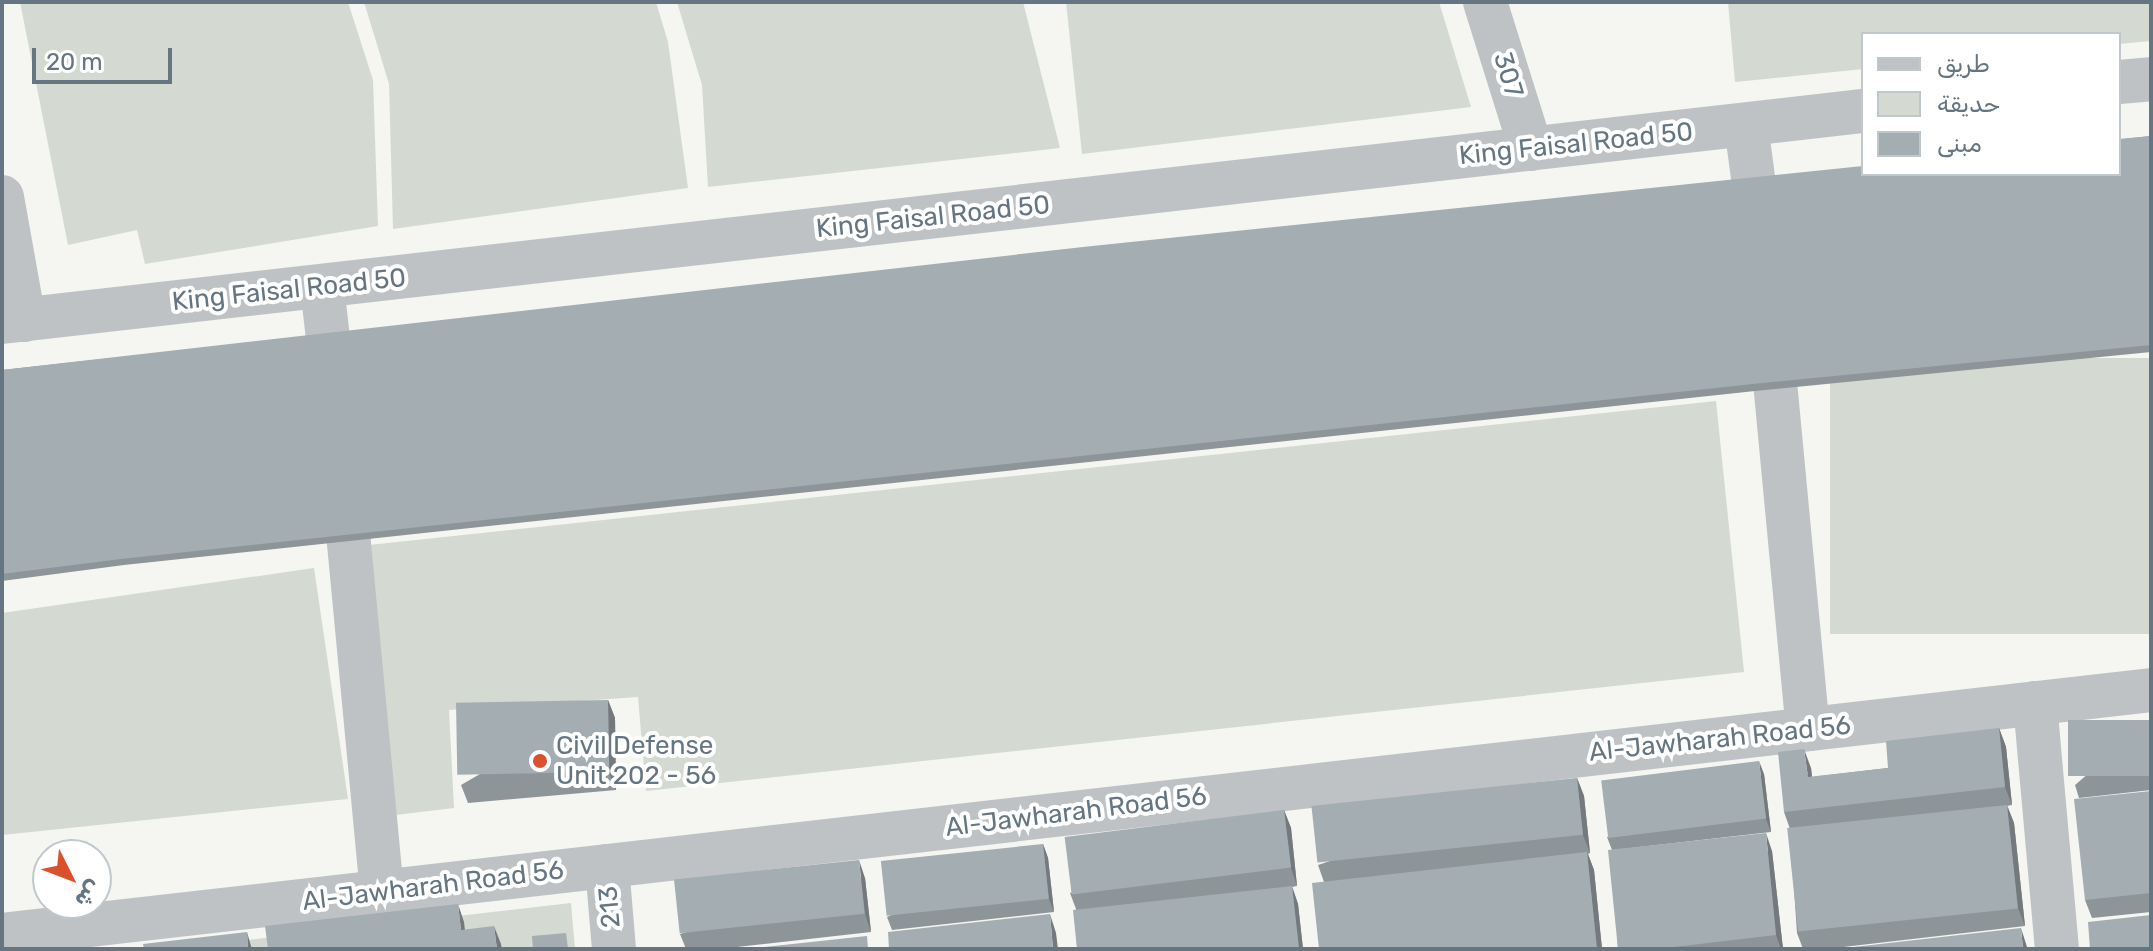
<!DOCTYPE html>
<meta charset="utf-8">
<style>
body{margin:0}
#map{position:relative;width:2153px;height:951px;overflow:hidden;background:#f5f5f1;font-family:Rubik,"Noto Naskh Arabic",sans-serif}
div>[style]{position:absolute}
.green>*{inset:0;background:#d4dad1;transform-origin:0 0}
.minor>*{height:44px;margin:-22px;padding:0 22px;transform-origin:22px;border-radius:22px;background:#bec2c5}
.wall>*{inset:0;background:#8d9599}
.shaded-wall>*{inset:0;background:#73797d}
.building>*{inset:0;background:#a4adb2;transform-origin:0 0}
.dots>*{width:22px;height:22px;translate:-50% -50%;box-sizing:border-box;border:4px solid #fff;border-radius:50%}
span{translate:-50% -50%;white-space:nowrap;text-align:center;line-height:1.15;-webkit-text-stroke:8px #fff;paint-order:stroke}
.street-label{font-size:26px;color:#657581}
.poi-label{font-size:26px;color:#657581}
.left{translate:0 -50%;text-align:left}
.frame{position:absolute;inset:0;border:4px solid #657581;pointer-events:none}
.legend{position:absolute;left:1861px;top:32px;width:260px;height:144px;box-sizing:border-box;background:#fff;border:2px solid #c1c8cd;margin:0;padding:10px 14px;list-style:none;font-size:24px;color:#657581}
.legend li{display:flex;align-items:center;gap:16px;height:40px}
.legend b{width:40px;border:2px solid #c1c8cd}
.north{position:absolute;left:32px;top:839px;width:80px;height:80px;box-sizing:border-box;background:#fff;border:2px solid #c1c8cd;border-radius:50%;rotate:132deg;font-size:22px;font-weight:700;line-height:32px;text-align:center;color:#657581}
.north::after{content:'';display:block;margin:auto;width:28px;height:36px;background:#da522d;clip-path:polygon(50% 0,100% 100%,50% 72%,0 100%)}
.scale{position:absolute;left:32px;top:48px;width:140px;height:36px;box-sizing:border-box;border:4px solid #657581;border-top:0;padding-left:10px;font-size:24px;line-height:28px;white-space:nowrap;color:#657581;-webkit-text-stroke:6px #fff;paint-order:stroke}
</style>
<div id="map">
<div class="green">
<i style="clip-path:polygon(20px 2px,348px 2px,373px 80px,378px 226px,145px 264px,137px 230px,68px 245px)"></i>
<i style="clip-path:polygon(364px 2px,656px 2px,668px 42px,688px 188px,393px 229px,389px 84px)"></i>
<i style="clip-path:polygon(677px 2px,1023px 2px,1060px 148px,708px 187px,702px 85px)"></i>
<i style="clip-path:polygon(1066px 2px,1439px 2px,1471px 107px,1082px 154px)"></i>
<i style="clip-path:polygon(1728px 2px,2151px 2px,2151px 41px,2119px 44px,2119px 34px,1863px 34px,1863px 69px,1735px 82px)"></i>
<i style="left:2151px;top:358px;width:276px;height:321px;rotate:90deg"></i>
<i style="clip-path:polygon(1716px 401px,1744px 672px,646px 791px,638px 697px,449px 710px,454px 808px,387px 816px,369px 545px)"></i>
<i style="clip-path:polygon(314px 568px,348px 799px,2px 835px,2px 613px)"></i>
<i style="clip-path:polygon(571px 903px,575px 949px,169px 949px)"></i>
</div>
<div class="minor">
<i style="left:1485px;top:2px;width:154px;rotate:72.6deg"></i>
<i style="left:2119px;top:82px;width:32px;rotate:-5deg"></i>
<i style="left:1746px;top:125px;width:113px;rotate:82.4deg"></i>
<i style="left:2px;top:197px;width:125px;rotate:79.9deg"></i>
<i style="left:322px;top:286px;width:107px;rotate:83.5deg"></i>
<i style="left:2px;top:322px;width:1873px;rotate:-6.47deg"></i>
<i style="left:1770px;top:329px;width:402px;rotate:84.6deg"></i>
<i style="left:343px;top:480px;width:414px;rotate:84.6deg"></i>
<i style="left:2035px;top:703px;width:247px;rotate:84.9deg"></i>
<i style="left:607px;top:866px;width:83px;rotate:85.2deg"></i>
<i style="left:2px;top:935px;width:2163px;rotate:-6.5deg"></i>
</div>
<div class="wall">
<i style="clip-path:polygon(2151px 136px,2151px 352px,1755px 391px,124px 565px,2px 581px,2px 370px)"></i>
<i style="clip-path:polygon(608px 700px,615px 718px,616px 790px,468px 803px,461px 785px)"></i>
<i style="clip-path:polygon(2151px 720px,2151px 790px,2079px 798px,2075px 785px)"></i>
<i style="clip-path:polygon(1999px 728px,2006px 747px,2012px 805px,2007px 806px,2014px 823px,2025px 926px,1826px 949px,1803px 949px,1797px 933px,1790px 829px,1784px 812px,1811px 768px,1812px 777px,1888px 768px)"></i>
<i style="clip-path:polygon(1764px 774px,1771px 832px,1613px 850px,1772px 851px,1783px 949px,1618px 949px,1612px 850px,1607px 837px)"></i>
<i style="clip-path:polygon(1577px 778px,1584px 796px,1590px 853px,1588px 854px,1594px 870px,1602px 949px,1319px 949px,1324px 882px,1318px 865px)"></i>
<i style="clip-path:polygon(2151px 791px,2151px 912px,2092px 918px,2085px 900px)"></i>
<i style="clip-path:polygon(1284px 810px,1291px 828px,1297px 886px,1292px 887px,1298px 904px,1303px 949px,1077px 949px,1076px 909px,1070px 893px)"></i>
<i style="clip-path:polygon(1043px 844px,1048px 858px,1054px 912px,892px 930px,887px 917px)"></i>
<i style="clip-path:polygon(865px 878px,871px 932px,719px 949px,686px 949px,680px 934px)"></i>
</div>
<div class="shaded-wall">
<i style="clip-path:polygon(608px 700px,615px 718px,616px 790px,609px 772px)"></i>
<i style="clip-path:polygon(1999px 728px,2006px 747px,2012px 805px,2005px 787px)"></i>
<i style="clip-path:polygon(1804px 749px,1811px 768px,1814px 795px,1808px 777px)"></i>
<i style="clip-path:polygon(1759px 761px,1764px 774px,1771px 832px,1766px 819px)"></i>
<i style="clip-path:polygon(1577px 778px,1584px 796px,1590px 853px,1583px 835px)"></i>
<i style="clip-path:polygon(2007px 805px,2014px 823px,2025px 926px,2018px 908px)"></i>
<i style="clip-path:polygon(1284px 810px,1291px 828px,1297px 886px,1291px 868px)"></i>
<i style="clip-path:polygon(1766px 833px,1772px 851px,1783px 949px,1781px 949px,1776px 935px)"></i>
<i style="clip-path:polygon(1043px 844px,1048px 858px,1054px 912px,1049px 899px)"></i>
<i style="clip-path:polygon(1587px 852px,1594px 870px,1602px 949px,1597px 949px)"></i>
<i style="clip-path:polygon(859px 860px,865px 878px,871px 932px,865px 914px)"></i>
<i style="clip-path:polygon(1292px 886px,1298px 904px,1303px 949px,1299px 949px)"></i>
<i style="clip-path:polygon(458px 904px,464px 922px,467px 948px,461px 930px)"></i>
<i style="clip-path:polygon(1050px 914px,1056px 933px,1058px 949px,1053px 949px)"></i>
<i style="clip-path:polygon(494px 926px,501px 944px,502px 949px,497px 949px)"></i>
<i style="clip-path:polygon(2021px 928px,2027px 947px,2028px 949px,2023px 949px)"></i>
<i style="clip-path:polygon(247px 932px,251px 946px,252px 949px,248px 949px)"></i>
</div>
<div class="building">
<i style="clip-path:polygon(2151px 136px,2151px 345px,1753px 384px,121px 559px,2px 574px,2px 370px,1083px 247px,1863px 166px,1863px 174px,2119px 174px,2119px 139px)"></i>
<i style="left:608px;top:700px;width:72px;height:152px;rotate:89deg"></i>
<i style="left:2151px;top:720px;width:56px;height:83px;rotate:90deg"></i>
<i style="clip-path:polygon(1999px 728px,2005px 787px,1784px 812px,1778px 752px,1804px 749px,1808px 777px,1888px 768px,1886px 741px)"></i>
<i style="left:1759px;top:761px;width:58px;height:159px;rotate:83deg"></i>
<i style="left:1577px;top:778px;width:57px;height:267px;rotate:84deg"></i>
<i style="clip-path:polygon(2151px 791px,2151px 893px,2085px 900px,2074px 799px)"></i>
<i style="left:2007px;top:805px;width:104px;height:221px;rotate:84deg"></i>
<i style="left:1284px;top:810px;width:58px;height:221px;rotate:83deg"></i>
<i style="clip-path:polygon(1766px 833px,1776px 935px,1657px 949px,1618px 949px,1608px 850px)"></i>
<i style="left:1043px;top:844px;width:55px;height:163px;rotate:84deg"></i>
<i style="clip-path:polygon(1587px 852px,1597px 949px,1319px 949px,1312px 883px)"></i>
<i style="left:859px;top:860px;width:54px;height:186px;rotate:84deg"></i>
<i style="clip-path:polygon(1292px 886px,1299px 949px,1077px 949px,1073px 910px)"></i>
<i style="clip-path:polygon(458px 904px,461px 930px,494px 926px,497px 949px,268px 949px,265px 926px)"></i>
<i style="clip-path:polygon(1050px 914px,1053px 949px,889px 949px,888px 932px)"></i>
<i style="clip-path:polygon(2151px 915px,2151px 949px,2090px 949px,2088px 922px)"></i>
<i style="clip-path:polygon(2021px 928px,2023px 949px,1836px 949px)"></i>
<i style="clip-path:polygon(247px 932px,248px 949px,144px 949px,143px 944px)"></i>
<i style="clip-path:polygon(566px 933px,568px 949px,533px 949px,532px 936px)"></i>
<i style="clip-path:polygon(867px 936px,868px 949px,746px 949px)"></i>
<i style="clip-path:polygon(114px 947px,114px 949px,94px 949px)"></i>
</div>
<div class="dots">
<i style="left:540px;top:761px;background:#da522d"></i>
</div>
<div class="street-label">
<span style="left:1508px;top:75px;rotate:73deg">307</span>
<span style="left:1576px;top:144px;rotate:-6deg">King Faisal Road 50</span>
<span style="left:933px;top:217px;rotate:-6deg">King Faisal Road 50</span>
<span style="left:289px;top:290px;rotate:-6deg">King Faisal Road 50</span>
<span style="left:1720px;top:739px;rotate:-6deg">Al-Jawharah Road 56</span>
<span style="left:1076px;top:812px;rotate:-7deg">Al-Jawharah Road 56</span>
<span style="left:433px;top:886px;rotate:-7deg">Al-Jawharah Road 56</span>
<span style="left:610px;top:907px;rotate:-95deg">213</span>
</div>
<div class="poi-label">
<span class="left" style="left:556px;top:761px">Civil Defense<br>Unit 202 - 56</span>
</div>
<div class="frame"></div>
<ul class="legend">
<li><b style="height:10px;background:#bec2c5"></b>طريق</li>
<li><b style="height:22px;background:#d4dad1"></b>حديقة</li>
<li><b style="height:22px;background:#a4adb2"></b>مبنى</li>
</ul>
<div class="north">ش</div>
<div class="scale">20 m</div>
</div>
